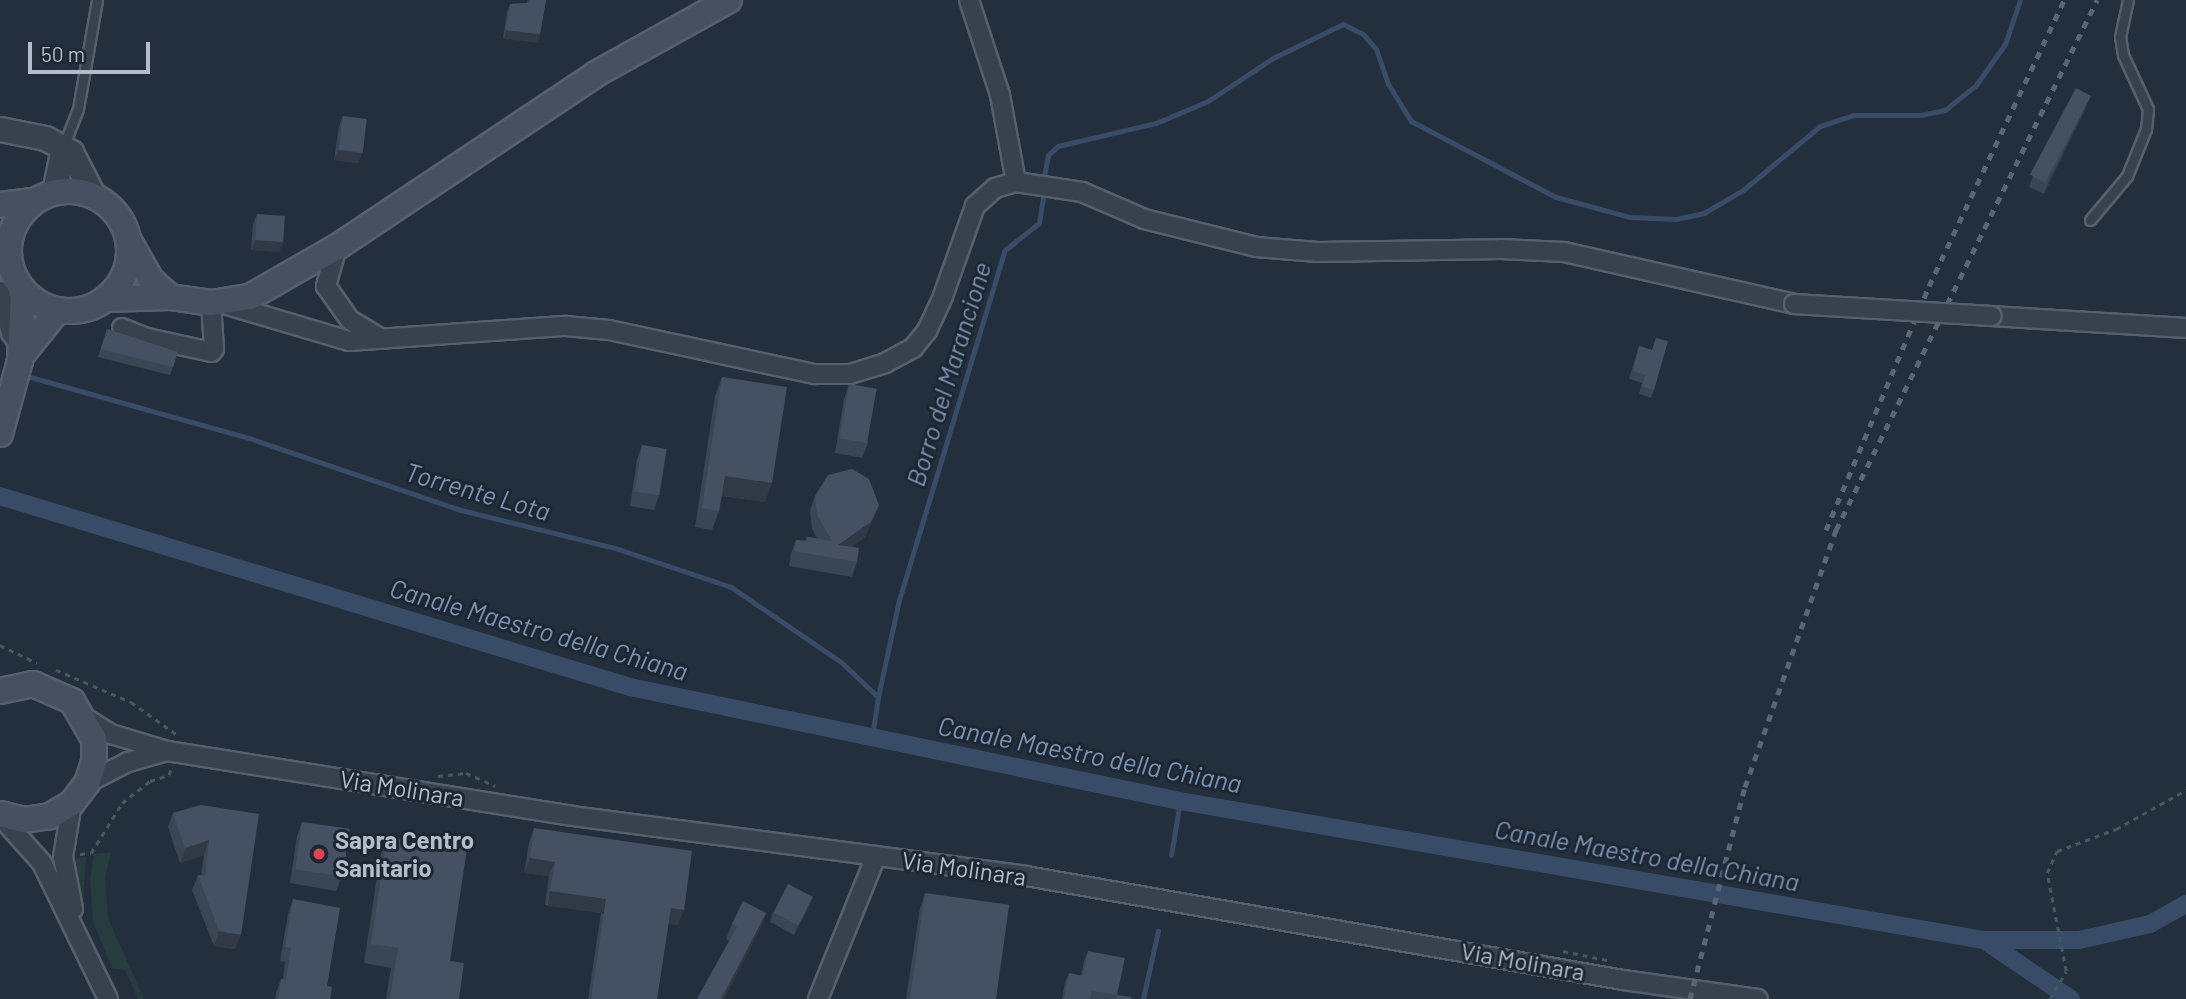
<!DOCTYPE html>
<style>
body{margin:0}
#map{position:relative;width:2186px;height:999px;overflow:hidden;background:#242f3e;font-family:Barlow,sans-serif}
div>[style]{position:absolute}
.green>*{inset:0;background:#263c3f}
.stream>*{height:5px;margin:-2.5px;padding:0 2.5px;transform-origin:2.5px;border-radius:2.5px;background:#394c67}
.canal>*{height:18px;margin:-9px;padding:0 9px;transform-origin:9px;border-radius:9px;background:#394c67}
.path>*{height:2.5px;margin-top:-1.25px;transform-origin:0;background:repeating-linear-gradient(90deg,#44595c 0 5px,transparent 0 10px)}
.roads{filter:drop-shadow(2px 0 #565f6c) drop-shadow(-2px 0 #565f6c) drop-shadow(0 2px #565f6c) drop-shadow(0 -2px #565f6c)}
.service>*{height:9px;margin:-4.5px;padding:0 4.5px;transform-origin:4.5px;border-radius:4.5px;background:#38414e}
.minor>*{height:18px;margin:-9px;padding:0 9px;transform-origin:9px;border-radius:9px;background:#38414e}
.tertiary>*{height:23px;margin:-11.5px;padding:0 11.5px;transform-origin:11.5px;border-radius:11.5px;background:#38414e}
.secondary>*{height:24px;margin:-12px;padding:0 12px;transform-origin:12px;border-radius:12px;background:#465061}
.secondary>.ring{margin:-12px;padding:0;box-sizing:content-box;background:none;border:24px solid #465061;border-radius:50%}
.rail>*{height:5px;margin-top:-2.5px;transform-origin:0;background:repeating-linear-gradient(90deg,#5a6575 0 7px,transparent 0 14px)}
.bridges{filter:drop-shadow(2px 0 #565f6c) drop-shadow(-2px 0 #565f6c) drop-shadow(0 2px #565f6c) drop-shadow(0 -2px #565f6c)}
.minor-bridge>*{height:18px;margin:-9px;padding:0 9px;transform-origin:9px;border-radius:9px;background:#38414e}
.wall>*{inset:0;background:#3b4654}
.shaded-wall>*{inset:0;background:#303945;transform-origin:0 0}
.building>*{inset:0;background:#455162;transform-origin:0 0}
.dots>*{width:19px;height:19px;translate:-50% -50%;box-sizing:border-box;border:4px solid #1d2633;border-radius:50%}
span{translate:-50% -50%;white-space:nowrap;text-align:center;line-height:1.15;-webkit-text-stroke:6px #1d2633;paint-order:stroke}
.street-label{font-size:24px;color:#b4bcc9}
.poi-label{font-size:24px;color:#b4bcc9;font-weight:700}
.left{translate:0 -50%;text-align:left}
.water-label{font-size:26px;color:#7c92b1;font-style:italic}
.scale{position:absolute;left:28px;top:42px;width:122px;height:32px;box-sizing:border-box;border:4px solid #b4bcc9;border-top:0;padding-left:9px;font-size:21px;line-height:24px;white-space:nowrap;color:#b4bcc9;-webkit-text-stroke:5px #1d2633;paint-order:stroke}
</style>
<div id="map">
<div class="green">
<i style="clip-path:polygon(111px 852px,105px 878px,108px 918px,144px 999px,138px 999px,125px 970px,112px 968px,93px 922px,90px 879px,94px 854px)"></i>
<i style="clip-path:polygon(86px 857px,83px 902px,79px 914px,69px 860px)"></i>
</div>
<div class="stream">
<i style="left:1043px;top:181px;width:26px;rotate:-79deg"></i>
<i style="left:1048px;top:155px;width:13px;rotate:-42deg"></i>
<i style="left:1058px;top:146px;width:101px;rotate:-13.2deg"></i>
<i style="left:1156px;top:123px;width:56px;rotate:-22.9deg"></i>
<i style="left:1208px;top:101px;width:78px;rotate:-33.5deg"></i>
<i style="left:1273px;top:58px;width:78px;rotate:-25.9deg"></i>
<i style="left:1343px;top:24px;width:22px;rotate:27deg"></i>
<i style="left:1363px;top:34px;width:20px;rotate:49deg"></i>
<i style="left:1376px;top:49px;width:37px;rotate:71deg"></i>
<i style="left:1388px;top:84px;width:44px;rotate:58.1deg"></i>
<i style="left:1411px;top:121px;width:164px;rotate:27.7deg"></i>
<i style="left:1556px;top:197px;width:77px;rotate:15.1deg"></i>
<i style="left:1630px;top:217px;width:46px;rotate:2.5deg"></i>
<i style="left:1676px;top:219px;width:29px;rotate:-12deg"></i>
<i style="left:1704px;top:213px;width:45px;rotate:-30.5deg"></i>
<i style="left:1743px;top:190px;width:100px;rotate:-39.7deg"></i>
<i style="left:1820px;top:126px;width:35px;rotate:-18deg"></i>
<i style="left:1853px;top:115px;width:68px"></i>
<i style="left:1921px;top:115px;width:25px;rotate:-12deg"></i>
<i style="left:1945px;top:110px;width:40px;rotate:-39deg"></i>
<i style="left:1976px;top:85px;width:50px;rotate:-54.7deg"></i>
<i style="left:2005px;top:44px;width:46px;rotate:-71.2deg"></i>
<i style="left:23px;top:375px;width:235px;rotate:15.6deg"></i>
<i style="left:249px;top:438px;width:220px;rotate:18.8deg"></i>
<i style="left:457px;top:509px;width:163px;rotate:13.9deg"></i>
<i style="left:615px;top:548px;width:122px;rotate:18.6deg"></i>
<i style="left:731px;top:587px;width:133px;rotate:34.3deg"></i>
<i style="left:841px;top:662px;width:51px;rotate:43.4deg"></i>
<i style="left:878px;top:697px;width:40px;rotate:98.5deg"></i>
<i style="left:878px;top:697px;width:99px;rotate:-77.8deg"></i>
<i style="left:899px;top:600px;width:366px;rotate:-73.2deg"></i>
<i style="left:1005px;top:250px;width:43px;rotate:-38.5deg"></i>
<i style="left:1039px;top:223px;width:32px;rotate:-81deg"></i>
<i style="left:1171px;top:855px;width:55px;rotate:-80.5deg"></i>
<i style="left:1143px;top:999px;width:70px;rotate:-77.6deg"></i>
</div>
<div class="canal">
<i style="left:0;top:496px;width:658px;rotate:16.87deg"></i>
<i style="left:630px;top:687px;width:562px;rotate:11.71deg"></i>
<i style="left:1180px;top:801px;width:816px;rotate:9.81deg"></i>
<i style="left:1984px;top:940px;width:95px"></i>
<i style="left:2079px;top:940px;width:73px;rotate:-12.7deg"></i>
<i style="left:2150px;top:924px;width:41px;rotate:-29.1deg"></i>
<i style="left:1984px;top:940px;width:105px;rotate:34.1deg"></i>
</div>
<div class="path">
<i style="left:0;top:645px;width:41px;rotate:25.9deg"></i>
<i style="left:56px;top:670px;width:82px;rotate:23.1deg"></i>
<i style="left:131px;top:702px;width:55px;rotate:35.4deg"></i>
<i style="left:438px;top:776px;width:28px;rotate:-6deg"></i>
<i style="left:466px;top:773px;width:32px;rotate:24deg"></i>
<i style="left:80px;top:854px;width:11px;rotate:-5deg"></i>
<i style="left:91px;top:853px;width:59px;rotate:-58.2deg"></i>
<i style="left:122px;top:803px;width:36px;rotate:-38deg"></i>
<i style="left:150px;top:781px;width:20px;rotate:-18deg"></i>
<i style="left:169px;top:775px;width:7px;rotate:-74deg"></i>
<i style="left:1563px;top:951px;width:45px;rotate:11.6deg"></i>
<i style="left:2050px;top:999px;width:32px;rotate:-60deg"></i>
<i style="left:2066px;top:971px;width:100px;rotate:-101deg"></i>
<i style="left:2047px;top:873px;width:24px;rotate:-66deg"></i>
<i style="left:2057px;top:851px;width:63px;rotate:-20.4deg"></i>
<i style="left:2116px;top:829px;width:80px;rotate:-29.1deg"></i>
</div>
<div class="roads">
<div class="service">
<i style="left:63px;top:147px;width:41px;rotate:-68.5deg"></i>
<i style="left:78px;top:109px;width:111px;rotate:-80.1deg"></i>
<i style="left:2090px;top:220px;width:57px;rotate:-49.9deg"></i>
<i style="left:2127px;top:176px;width:51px;rotate:-68deg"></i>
<i style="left:2146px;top:129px;width:20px;rotate:-84deg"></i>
<i style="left:2148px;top:109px;width:60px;rotate:-114.8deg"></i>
<i style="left:2123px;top:55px;width:18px;rotate:-99deg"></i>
<i style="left:2120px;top:37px;width:38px;rotate:-78deg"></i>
</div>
<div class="minor">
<i style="left:969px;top:0;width:100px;rotate:71.9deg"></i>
<i style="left:1000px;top:95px;width:88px;rotate:79.6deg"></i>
<i style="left:337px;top:247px;width:41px;rotate:105.8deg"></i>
<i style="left:326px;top:286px;width:42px;rotate:54.8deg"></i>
<i style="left:350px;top:320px;width:35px;rotate:31deg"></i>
<i style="left:0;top:291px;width:43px;rotate:75.3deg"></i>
<i style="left:11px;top:333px;width:11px;rotate:52deg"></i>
<i style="left:221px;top:303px;width:134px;rotate:16.5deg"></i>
<i style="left:349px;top:341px;width:218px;rotate:-4deg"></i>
<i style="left:566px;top:326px;width:43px;rotate:5.3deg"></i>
<i style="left:609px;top:330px;width:211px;rotate:12.1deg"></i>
<i style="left:815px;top:374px;width:35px"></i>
<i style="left:850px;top:374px;width:37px;rotate:-17deg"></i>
<i style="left:885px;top:363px;width:32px;rotate:-28deg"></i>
<i style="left:913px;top:348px;width:22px;rotate:-51deg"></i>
<i style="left:927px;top:331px;width:38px;rotate:-65deg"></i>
<i style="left:943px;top:296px;width:96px;rotate:-70.4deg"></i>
<i style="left:975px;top:206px;width:27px;rotate:-42deg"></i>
<i style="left:995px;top:188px;width:22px;rotate:-16deg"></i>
<i style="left:1016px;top:182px;width:67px;rotate:8.6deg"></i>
<i style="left:1082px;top:192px;width:68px;rotate:23.5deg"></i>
<i style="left:1144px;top:219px;width:115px;rotate:14deg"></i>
<i style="left:1256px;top:247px;width:62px;rotate:4.6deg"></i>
<i style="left:1318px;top:252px;width:183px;rotate:-0.9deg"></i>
<i style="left:1501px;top:249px;width:63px;rotate:2.7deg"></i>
<i style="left:1564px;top:252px;width:236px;rotate:12.7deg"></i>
<i style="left:1992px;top:316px;width:194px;rotate:3.5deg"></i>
<i style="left:122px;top:328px;width:27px;rotate:22deg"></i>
<i style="left:147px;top:338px;width:66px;rotate:12.3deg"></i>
<i style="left:211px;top:352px;width:4px;rotate:-45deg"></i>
<i style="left:214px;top:349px;width:46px;rotate:-93.7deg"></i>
<i style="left:85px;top:718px;width:31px;rotate:32deg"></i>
<i style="left:111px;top:734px;width:59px;rotate:16.9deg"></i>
<i style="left:167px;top:751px;width:411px;rotate:9.1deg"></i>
<i style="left:573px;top:816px;width:457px;rotate:7.5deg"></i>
<i style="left:1026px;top:876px;width:606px;rotate:9.88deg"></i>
<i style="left:1623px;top:980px;width:136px;rotate:8deg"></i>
<i style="left:87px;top:783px;width:46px;rotate:-27.1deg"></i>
<i style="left:128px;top:762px;width:41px;rotate:-15.8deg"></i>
<i style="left:72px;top:803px;width:55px;rotate:99.5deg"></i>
<i style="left:63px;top:857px;width:53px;rotate:79.1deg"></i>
<i style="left:0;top:816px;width:63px;rotate:48.2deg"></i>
<i style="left:42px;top:863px;width:151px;rotate:64.1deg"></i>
<i style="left:818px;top:999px;width:154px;rotate:-67.9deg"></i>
</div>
<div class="tertiary">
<i style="left:0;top:129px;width:46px;rotate:11.3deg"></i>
<i style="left:45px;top:138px;width:30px;rotate:28deg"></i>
<i style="left:71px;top:152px;width:48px;rotate:62.9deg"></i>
<i style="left:54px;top:192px;width:45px;rotate:-78.4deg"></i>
</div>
<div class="secondary">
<i class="ring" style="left:9px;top:191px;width:96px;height:96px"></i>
<i style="left:0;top:205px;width:35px;rotate:-7deg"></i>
<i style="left:129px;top:241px;width:45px;rotate:60.6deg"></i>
<i style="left:151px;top:280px;width:25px;rotate:42deg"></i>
<i style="left:106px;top:299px;width:64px;rotate:-1.8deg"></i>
<i style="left:170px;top:297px;width:41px;rotate:8.3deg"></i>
<i style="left:211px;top:303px;width:39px;rotate:-9deg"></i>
<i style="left:250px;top:297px;width:100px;rotate:-29.9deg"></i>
<i style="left:337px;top:247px;width:311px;rotate:-33.7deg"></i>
<i style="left:596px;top:74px;width:152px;rotate:-29.1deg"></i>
<i style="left:21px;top:356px;width:59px;rotate:-51.2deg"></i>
<i style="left:0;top:434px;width:76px;rotate:-74.7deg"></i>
<i style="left:20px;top:361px;width:71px;rotate:-87.6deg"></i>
<i style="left:0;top:691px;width:34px;rotate:-12deg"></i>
<i style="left:33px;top:684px;width:43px;rotate:23.6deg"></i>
<i style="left:72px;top:701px;width:44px;rotate:59.9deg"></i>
<i style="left:94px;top:739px;width:23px;rotate:90deg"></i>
<i style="left:94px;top:762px;width:22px;rotate:108deg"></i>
<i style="left:87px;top:783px;width:25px;rotate:127deg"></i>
<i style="left:72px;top:803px;width:26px;rotate:149deg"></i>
<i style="left:50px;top:816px;width:26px;rotate:171deg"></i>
<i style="left:24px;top:820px;width:25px;rotate:-166deg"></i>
</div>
</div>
<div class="rail">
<i style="left:1826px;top:530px;width:265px;rotate:-67.1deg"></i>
<i style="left:1929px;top:286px;width:316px;rotate:-64.7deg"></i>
<i style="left:1690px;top:999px;width:219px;rotate:-75.5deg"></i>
<i style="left:1745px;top:787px;width:273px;rotate:-70.5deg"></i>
<i style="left:1836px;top:530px;width:591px;rotate:-63.78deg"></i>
</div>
<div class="bridges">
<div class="minor-bridge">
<i style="left:1794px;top:304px;width:198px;rotate:3.5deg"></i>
</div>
</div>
<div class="wall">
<i style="clip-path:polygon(528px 0,546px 0,540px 34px,537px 42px,503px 38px,507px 12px,510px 4px,527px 3px)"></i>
<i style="clip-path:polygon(2087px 106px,2044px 194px,2029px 187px,2033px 176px)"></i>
<i style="clip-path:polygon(343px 116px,362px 153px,358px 163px,334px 160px,339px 126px)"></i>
<i style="clip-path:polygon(257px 214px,283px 242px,279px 252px,251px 250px,253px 224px)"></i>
<i style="clip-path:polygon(107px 329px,178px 352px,170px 375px,98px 357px)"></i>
<i style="clip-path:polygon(1656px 338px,1654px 390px,1651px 398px,1639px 394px,1642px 383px,1629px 379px,1639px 346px,1652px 350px)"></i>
<i style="clip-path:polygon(722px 377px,765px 502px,722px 496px,719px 511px,712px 530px,695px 527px,715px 396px)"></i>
<i style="clip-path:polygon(849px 384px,868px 443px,862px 458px,835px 453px,844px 399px)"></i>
<i style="clip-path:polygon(642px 445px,659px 495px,654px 510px,630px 506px,637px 460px)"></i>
<i style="clip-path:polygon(815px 496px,879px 505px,865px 537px,851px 547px,857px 562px,852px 577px,789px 566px,791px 554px,796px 540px,805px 541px,807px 537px,817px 538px,812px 529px,810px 510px)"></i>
<i style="clip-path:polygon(201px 805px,235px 949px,214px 946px,192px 890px,198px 875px,201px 875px,204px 855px,180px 863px,168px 827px,173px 813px)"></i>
<i style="clip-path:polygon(302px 822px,342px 876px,336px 891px,290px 883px,297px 836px)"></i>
<i style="clip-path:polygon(534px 828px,678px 925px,668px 923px,657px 999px,588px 999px,601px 913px,545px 905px,549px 876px,524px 873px,529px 843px)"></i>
<i style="clip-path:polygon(387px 837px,450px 961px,459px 999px,386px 999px,391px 968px,364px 963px,380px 857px)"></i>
<i style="clip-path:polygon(925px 893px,996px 999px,906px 999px,920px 908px)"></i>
<i style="clip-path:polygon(293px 899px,327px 986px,330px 999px,275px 999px,276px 993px,281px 979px,283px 979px,285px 962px,280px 961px,288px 914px)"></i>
<i style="clip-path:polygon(809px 907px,794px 935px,770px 922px,773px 912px)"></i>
<i style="clip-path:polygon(766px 913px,761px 927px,724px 999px,697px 999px,729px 941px,726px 939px,732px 924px)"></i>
<i style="clip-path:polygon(1088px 951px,1117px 995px,1116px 999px,1062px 999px,1065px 982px,1069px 973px,1081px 976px,1084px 961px)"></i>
</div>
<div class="shaded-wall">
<i style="left:506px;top:30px;width:34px;height:9px;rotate:7deg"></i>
<i style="clip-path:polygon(2091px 96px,2087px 106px,2044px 194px,2048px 183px)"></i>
<i style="clip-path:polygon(338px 150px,362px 153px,358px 163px,334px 160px)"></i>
<i style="clip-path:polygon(255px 240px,283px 242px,279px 252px,251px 250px)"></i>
<i style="clip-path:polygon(725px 476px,772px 483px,765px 502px,718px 495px)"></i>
<i style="clip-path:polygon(879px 505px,865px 537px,835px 559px,838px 545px)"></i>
<i style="clip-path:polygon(209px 840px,204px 855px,180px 863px,185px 848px)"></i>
<i style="clip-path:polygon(530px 858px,555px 862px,549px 876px,524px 873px)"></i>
<i style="left:550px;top:891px;width:57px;height:15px;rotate:8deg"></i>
<i style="clip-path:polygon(813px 897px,809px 907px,794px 935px,798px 925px)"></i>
<i style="clip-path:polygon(671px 908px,684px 910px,678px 925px,665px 923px)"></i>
<i style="clip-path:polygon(766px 913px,761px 927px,724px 999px,721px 999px)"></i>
<i style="clip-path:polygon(219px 931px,241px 935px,235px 949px,214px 946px)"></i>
</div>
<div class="building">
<i style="clip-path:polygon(530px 0,546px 0,540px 34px,506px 30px,510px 4px,529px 3px)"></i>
<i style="left:2076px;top:88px;width:17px;height:98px;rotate:28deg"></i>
<i style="left:343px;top:116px;width:24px;height:34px;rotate:7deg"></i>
<i style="left:257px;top:214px;width:28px;height:26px;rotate:4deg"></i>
<i style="clip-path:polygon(107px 329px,178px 352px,173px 367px,101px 349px)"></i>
<i style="clip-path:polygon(1656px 338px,1668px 341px,1654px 390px,1642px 386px,1645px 375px,1633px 371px,1639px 346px,1652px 350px)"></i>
<i style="clip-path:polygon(722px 377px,787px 387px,772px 483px,725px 476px,719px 511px,702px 508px)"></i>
<i style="left:849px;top:384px;width:28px;height:55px;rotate:10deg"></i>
<i style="left:642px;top:445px;width:25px;height:47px;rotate:9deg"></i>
<i style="clip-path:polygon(852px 469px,869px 479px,879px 505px,871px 522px,838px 545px,859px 548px,857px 562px,794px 551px,796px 540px,806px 541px,807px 537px,832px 541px,817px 515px,815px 496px,828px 475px)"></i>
<i style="clip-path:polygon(201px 805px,259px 814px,241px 935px,219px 931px,198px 875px,205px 876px,209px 840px,185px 848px,173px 813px)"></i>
<i style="left:302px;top:822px;width:48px;height:48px;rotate:8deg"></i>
<i style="clip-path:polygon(534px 828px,692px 851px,684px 910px,671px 908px,657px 999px,591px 999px,606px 899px,550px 891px,555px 862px,530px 858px)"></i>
<i style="clip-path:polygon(387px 837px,467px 849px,450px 961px,464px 963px,459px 999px,390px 999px,398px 948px,371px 944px)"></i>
<i style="left:788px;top:884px;width:28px;height:32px;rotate:27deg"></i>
<i style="left:925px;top:893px;width:85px;height:107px;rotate:8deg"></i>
<i style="clip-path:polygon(293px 899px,340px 908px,327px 986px,332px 987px,330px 999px,278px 999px,281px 979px,286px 980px,291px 948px,285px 947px)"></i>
<i style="clip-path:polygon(743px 901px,766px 913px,721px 999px,697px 999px,737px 927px,732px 924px)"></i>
<i style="clip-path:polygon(1088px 951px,1125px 958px,1117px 995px,1132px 997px,1131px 999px,1116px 999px,1117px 995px,1092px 991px,1090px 999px,1064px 999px,1069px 973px,1083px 976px)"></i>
</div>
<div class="dots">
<i style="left:319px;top:854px;background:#e0444e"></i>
</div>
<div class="street-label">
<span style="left:402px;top:788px;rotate:9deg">Via Molinara</span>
<span style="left:964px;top:868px;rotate:8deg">Via Molinara</span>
<span style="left:1523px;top:961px;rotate:10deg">Via Molinara</span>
</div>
<div class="poi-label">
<span class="left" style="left:335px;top:854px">Sapra Centro<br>Sanitario</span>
</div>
<div class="water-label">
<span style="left:948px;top:374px;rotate:-73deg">Borro del Marancione</span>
<span style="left:478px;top:491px;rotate:16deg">Torrente Lota</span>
<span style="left:539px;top:629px;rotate:16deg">Canale Maestro della Chiana</span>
<span style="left:1090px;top:754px;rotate:11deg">Canale Maestro della Chiana</span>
<span style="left:1647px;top:855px;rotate:10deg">Canale Maestro della Chiana</span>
</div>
<div class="scale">50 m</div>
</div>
